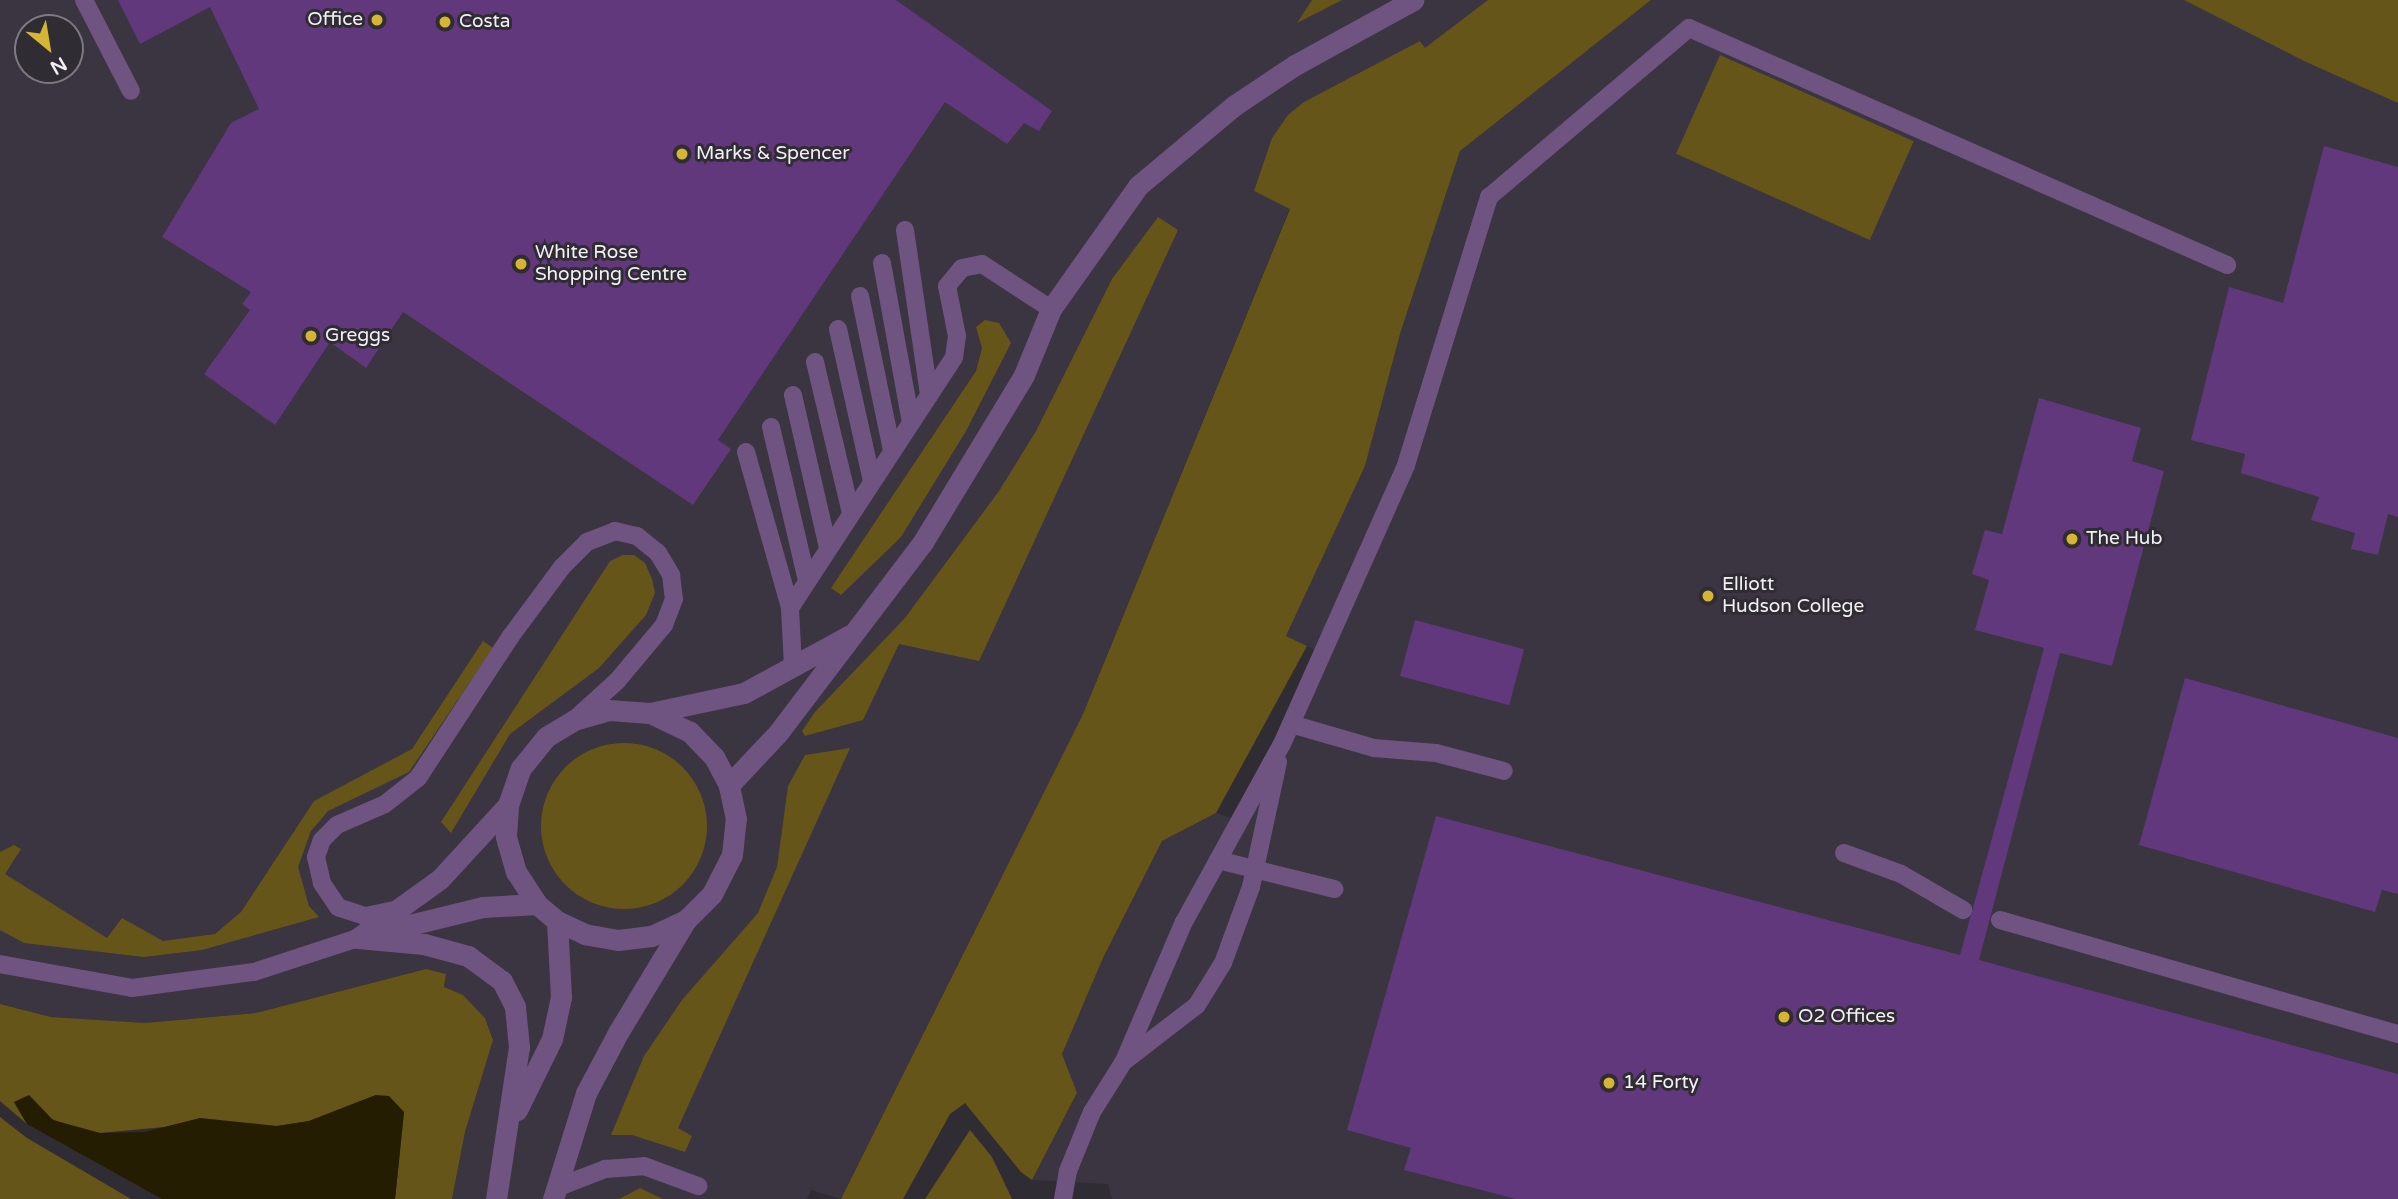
<!DOCTYPE html>
<style>
body{margin:0}
#map{position:relative;width:2398px;height:1199px;overflow:hidden;background:#302c33;font-family:"Varela Round",sans-serif}
div>[style]{position:absolute}
.built>*{inset:0;background:#3b3441}
.green>*{inset:0;background:#665518;transform-origin:0 0}
.round{border-radius:50%}
.water>*{inset:0;background:#251d01}
.building>*{inset:0;background:#61387b;transform-origin:0 0}
.service>*{height:18px;margin:-9px;padding:0 9px;transform-origin:9px;border-radius:9px;background:#6f5482}
.minor>*{height:21px;margin:-10.5px;padding:0 10.5px;transform-origin:10.5px;border-radius:10.5px;background:#6f5482}
.dots>*{width:19px;height:19px;translate:-50% -50%;box-sizing:border-box;border:4px solid #302c33;border-radius:50%}
span{translate:-50% -50%;white-space:nowrap;text-align:center;line-height:1.15;-webkit-text-stroke:6px #302c33;paint-order:stroke}
.poi-label{font-size:19px;color:#f3f0f5}
.right{translate:-100% -50%;text-align:right}
.left{translate:0 -50%;text-align:left}
.north{position:absolute;left:14px;top:14px;width:70px;height:70px;box-sizing:border-box;background:#302c33;border:2px solid #7e7a81;border-radius:50%;rotate:150deg;font-size:19px;font-weight:700;line-height:28px;text-align:center;color:#f3f0f5}
.north::after{content:'';display:block;margin:auto;width:24px;height:32px;background:#d6b534;clip-path:polygon(50% 0,100% 100%,50% 72%,0 100%)}
</style>
<div id="map">
<div class="built">
<i style="clip-path:polygon(evenodd,0 0,1488px 0,1425px 49px,1421px 41px,1254px 191px,1290px 208px,1083px 714px,841px 1199px,811px 1190px,807px 1199px,663px 1199px,640px 1188px,619px 1199px,452px 1199px,465px 1132px,493px 1040px,485px 1018px,463px 995px,444px 988px,446px 974px,426px 969px,256px 1013px,145px 1023px,51px 1017px,0 1004px,0 0,28px 28px,70px 28px,70px 70px,28px 70px,28px 28px)"></i>
<i style="clip-path:polygon(1651px 0,2184px 0,2398px 103px,2398px 1199px,1112px 1199px,1108px 1184px,1032px 1180px,1077px 1094px,1062px 1054px,1103px 958px,1162px 841px,1216px 813px,1240px 821px,1322px 653px,1286px 636px,1365px 466px,1400px 334px,1460px 151px)"></i>
</div>
<div class="green">
<i style="clip-path:polygon(1312px 0,1342px 0,1297px 23px)"></i>
<i style="clip-path:polygon(1488px 0,1651px 0,1460px 151px,1400px 334px,1365px 466px,1286px 636px,1307px 646px,1216px 813px,1162px 841px,1103px 958px,1062px 1054px,1077px 1093px,1032px 1180px,1021px 1172px,965px 1103px,950px 1114px,903px 1199px,841px 1199px,1083px 714px,1290px 209px,1254px 191px,1272px 138px,1288px 115px,1304px 102px,1420px 41px,1425px 48px)"></i>
<i style="clip-path:polygon(2184px 0,2398px 0,2398px 103px,2304px 61px)"></i>
<i style="left:1720px;top:55px;width:212px;height:108px;rotate:24deg"></i>
<i style="clip-path:polygon(1158px 217px,1178px 230px,979px 661px,899px 644px,863px 720px,805px 736px,802px 731px,815px 712px,905px 618px,999px 491px,1036px 431px,1112px 279px)"></i>
<i style="clip-path:polygon(985px 320px,999px 323px,1011px 343px,966px 431px,901px 537px,841px 595px,831px 588px,976px 371px,982px 348px,976px 327px)"></i>
<i style="clip-path:polygon(623px 555px,634px 555px,645px 563px,652px 579px,655px 593px,646px 615px,599px 668px,510px 734px,451px 833px,441px 822px,610px 561px)"></i>
<i style="clip-path:polygon(483px 641px,493px 648px,409px 772px,328px 811px,311px 831px,298px 867px,309px 906px,319px 917px,202px 950px,144px 957px,24px 943px,0 930px,0 852px,14px 845px,21px 849px,5px 874px,107px 938px,122px 918px,163px 941px,215px 934px,241px 912px,314px 801px,412px 749px)"></i>
<i class="round" style="left:541px;top:743px;width:166px;height:166px"></i>
<i style="clip-path:polygon(850px 748px,678px 1128px,692px 1136px,685px 1152px,632px 1135px,611px 1135px,644px 1056px,682px 1000px,758px 913px,777px 867px,788px 786px,805px 755px)"></i>
<i style="clip-path:polygon(426px 969px,446px 974px,444px 987px,463px 995px,485px 1018px,493px 1040px,465px 1132px,452px 1199px,395px 1199px,404px 1112px,376px 1095px,309px 1121px,277px 1126px,164px 1127px,100px 1133px,72px 1128px,14px 1102px,27px 1124px,0 1101px,0 1004px,51px 1017px,145px 1023px,256px 1013px)"></i>
<i style="clip-path:polygon(0 1117px,27px 1138px,131px 1199px,0 1199px)"></i>
<i style="clip-path:polygon(970px 1130px,992px 1157px,1012px 1199px,925px 1199px)"></i>
<i style="clip-path:polygon(640px 1188px,663px 1199px,619px 1199px)"></i>
</div>
<div class="water">
<i style="clip-path:polygon(29px 1095px,53px 1120px,100px 1133px,144px 1132px,200px 1118px,277px 1126px,309px 1121px,376px 1095px,389px 1096px,404px 1112px,395px 1199px,162px 1199px,27px 1124px,14px 1102px)"></i>
</div>
<div class="building">
<i style="clip-path:polygon(118px 0,896px 0,1052px 111px,1039px 131px,1024px 123px,1007px 144px,945px 102px,718px 440px,731px 449px,693px 505px,403px 312px,366px 368px,330px 342px,275px 425px,204px 374px,250px 310px,242px 304px,251px 292px,162px 237px,231px 123px,259px 109px,210px 7px,140px 44px)"></i>
<i style="clip-path:polygon(2324px 146px,2398px 167px,2398px 517px,2388px 514px,2378px 555px,2351px 549px,2355px 533px,2311px 520px,2319px 497px,2241px 473px,2245px 454px,2191px 440px,2229px 287px,2283px 303px)"></i>
<i style="clip-path:polygon(2039px 398px,2141px 428px,2132px 461px,2164px 471px,2112px 666px,2060px 653px,1979px 960px,2398px 1074px,2398px 1199px,1516px 1199px,1404px 1170px,1411px 1148px,1347px 1130px,1436px 816px,1960px 955px,2044px 648px,1975px 630px,1989px 580px,1972px 574px,1985px 530px,2002px 534px)"></i>
<i style="left:1415px;top:620px;width:113px;height:58px;rotate:15deg"></i>
<i style="clip-path:polygon(2185px 678px,2398px 738px,2398px 894px,2382px 890px,2375px 912px,2139px 845px)"></i>
</div>
<div class="service">
<i style="left:84px;top:0;width:102px;rotate:62.7deg"></i>
<i style="left:905px;top:230px;width:167px;rotate:81.7deg"></i>
<i style="left:882px;top:263px;width:162px;rotate:79.7deg"></i>
<i style="left:860px;top:296px;width:157px;rotate:78.3deg"></i>
<i style="left:838px;top:329px;width:156px;rotate:77.4deg"></i>
<i style="left:815px;top:362px;width:155px;rotate:76.6deg"></i>
<i style="left:793px;top:395px;width:157px;rotate:77.1deg"></i>
<i style="left:771px;top:427px;width:157px;rotate:76.8deg"></i>
<i style="left:746px;top:452px;width:162px;rotate:74.2deg"></i>
<i style="left:793px;top:666px;width:58px;rotate:-93deg"></i>
<i style="left:790px;top:608px;width:300px;rotate:-56.8deg"></i>
<i style="left:954px;top:357px;width:21px;rotate:-82deg"></i>
<i style="left:957px;top:336px;width:51px;rotate:-101.3deg"></i>
<i style="left:947px;top:286px;width:23px;rotate:-50deg"></i>
<i style="left:962px;top:268px;width:20px;rotate:-11deg"></i>
<i style="left:982px;top:264px;width:82px;rotate:33.1deg"></i>
<i style="left:1291px;top:724px;width:86px;rotate:16.1deg"></i>
<i style="left:1374px;top:748px;width:62px;rotate:4.6deg"></i>
<i style="left:1436px;top:753px;width:70px;rotate:14.8deg"></i>
<i style="left:1844px;top:853px;width:61px;rotate:20.2deg"></i>
<i style="left:1901px;top:874px;width:72px;rotate:30.1deg"></i>
<i style="left:1218px;top:860px;width:120px;rotate:14deg"></i>
<i style="left:394px;top:910px;width:30px;rotate:168deg"></i>
<i style="left:365px;top:916px;width:28px;rotate:-162deg"></i>
<i style="left:338px;top:907px;width:29px;rotate:-124deg"></i>
<i style="left:322px;top:883px;width:27px;rotate:-103deg"></i>
<i style="left:316px;top:857px;width:18px;rotate:-71deg"></i>
<i style="left:322px;top:840px;width:21px;rotate:-45deg"></i>
<i style="left:337px;top:825px;width:52px;rotate:-23.6deg"></i>
<i style="left:385px;top:804px;width:42px;rotate:-38.2deg"></i>
<i style="left:418px;top:778px;width:170px;rotate:-56.8deg"></i>
<i style="left:511px;top:636px;width:86px;rotate:-53.5deg"></i>
<i style="left:562px;top:567px;width:35px;rotate:-45deg"></i>
<i style="left:587px;top:542px;width:30px;rotate:-21deg"></i>
<i style="left:615px;top:531px;width:23px;rotate:13deg"></i>
<i style="left:637px;top:536px;width:27px;rotate:39deg"></i>
<i style="left:658px;top:553px;width:26px;rotate:59deg"></i>
<i style="left:671px;top:575px;width:24px;rotate:83deg"></i>
<i style="left:674px;top:599px;width:28px;rotate:111deg"></i>
<i style="left:664px;top:625px;width:73px;rotate:130deg"></i>
<i style="left:617px;top:681px;width:58px;rotate:137.8deg"></i>
<i style="left:2000px;top:920px;width:414px;rotate:16deg"></i>
<i style="left:0;top:964px;width:134px;rotate:10.3deg"></i>
<i style="left:132px;top:988px;width:123px;rotate:-7.5deg"></i>
<i style="left:254px;top:972px;width:109px;rotate:-18.1deg"></i>
<i style="left:1127px;top:1059px;width:88px;rotate:-37.6deg"></i>
<i style="left:1197px;top:1005px;width:49px;rotate:-58.2deg"></i>
<i style="left:1223px;top:963px;width:81px;rotate:-69.8deg"></i>
<i style="left:1251px;top:887px;width:128px;rotate:-77.8deg"></i>
<i style="left:556px;top:1188px;width:53px;rotate:-21.2deg"></i>
<i style="left:605px;top:1169px;width:39px;rotate:-4deg"></i>
<i style="left:644px;top:1166px;width:58px;rotate:20.3deg"></i>
<i style="left:1063px;top:1199px;width:28px;rotate:-80deg"></i>
<i style="left:1068px;top:1171px;width:64px;rotate:-67.9deg"></i>
<i style="left:1092px;top:1112px;width:60px;rotate:-57.9deg"></i>
<i style="left:1124px;top:1061px;width:151px;rotate:-66.7deg"></i>
<i style="left:1184px;top:922px;width:203px;rotate:-61.2deg"></i>
<i style="left:1282px;top:744px;width:305px;rotate:-66deg"></i>
<i style="left:1406px;top:465px;width:281px;rotate:-72.8deg"></i>
<i style="left:1489px;top:197px;width:262px;rotate:-40.2deg"></i>
<i style="left:1689px;top:28px;width:588px;rotate:23.77deg"></i>
</div>
<div class="minor">
<i style="left:729px;top:785px;width:71px;rotate:-46.7deg"></i>
<i style="left:778px;top:733px;width:240px;rotate:-52.8deg"></i>
<i style="left:923px;top:542px;width:195px;rotate:-58.8deg"></i>
<i style="left:1024px;top:375px;width:71px;rotate:-67.8deg"></i>
<i style="left:1051px;top:309px;width:151px;rotate:-54.7deg"></i>
<i style="left:1138px;top:186px;width:126px;rotate:-39.9deg"></i>
<i style="left:1235px;top:105px;width:72px;rotate:-33.7deg"></i>
<i style="left:1295px;top:65px;width:135px;rotate:-28.8deg"></i>
<i style="left:686px;top:920px;width:38px;rotate:155deg"></i>
<i style="left:651px;top:936px;width:33px;rotate:173deg"></i>
<i style="left:618px;top:940px;width:34px;rotate:-170deg"></i>
<i style="left:585px;top:934px;width:31px;rotate:-155deg"></i>
<i style="left:557px;top:921px;width:26px;rotate:-140deg"></i>
<i style="left:537px;top:904px;width:38px;rotate:-123deg"></i>
<i style="left:516px;top:872px;width:37px;rotate:-106deg"></i>
<i style="left:506px;top:836px;width:31px;rotate:-86deg"></i>
<i style="left:508px;top:805px;width:39px;rotate:-71deg"></i>
<i style="left:521px;top:768px;width:40px;rotate:-51deg"></i>
<i style="left:546px;top:737px;width:33px;rotate:-31deg"></i>
<i style="left:574px;top:720px;width:36px;rotate:-16deg"></i>
<i style="left:609px;top:710px;width:41px;rotate:4.2deg"></i>
<i style="left:650px;top:713px;width:96px;rotate:-12deg"></i>
<i style="left:744px;top:693px;width:119px;rotate:-28.7deg"></i>
<i style="left:373px;top:934px;width:113px;rotate:-13.8deg"></i>
<i style="left:483px;top:907px;width:54px;rotate:-3.2deg"></i>
<i style="left:358px;top:938px;width:66px;rotate:5.2deg"></i>
<i style="left:424px;top:944px;width:46px;rotate:15.3deg"></i>
<i style="left:468px;top:956px;width:42px;rotate:36.3deg"></i>
<i style="left:502px;top:981px;width:29px;rotate:63deg"></i>
<i style="left:515px;top:1007px;width:40px;rotate:84.3deg"></i>
<i style="left:519px;top:1047px;width:154px;rotate:98.6deg"></i>
<i style="left:358px;top:938px;width:101px;rotate:-35.7deg"></i>
<i style="left:440px;top:879px;width:100px;rotate:-47.4deg"></i>
<i style="left:517px;top:1110px;width:79px;rotate:-63.8deg"></i>
<i style="left:552px;top:1039px;width:43px;rotate:-77.9deg"></i>
<i style="left:561px;top:997px;width:76px;rotate:-93deg"></i>
<i style="left:553px;top:1199px;width:111px;rotate:-72.7deg"></i>
<i style="left:586px;top:1093px;width:70px;rotate:-62deg"></i>
<i style="left:619px;top:1031px;width:130px;rotate:-58.9deg"></i>
<i style="left:686px;top:920px;width:37px;rotate:-45deg"></i>
<i style="left:712px;top:894px;width:44px;rotate:-62.9deg"></i>
<i style="left:732px;top:855px;width:36px;rotate:-84deg"></i>
<i style="left:736px;top:819px;width:35px;rotate:-102deg"></i>
<i style="left:729px;top:785px;width:32px;rotate:-118deg"></i>
<i style="left:714px;top:757px;width:35px;rotate:-134deg"></i>
<i style="left:690px;top:732px;width:44px;rotate:-154.6deg"></i>
</div>
<div class="dots">
<i style="left:377px;top:20px;background:#d6b534"></i>
<i style="left:445px;top:22px;background:#d6b534"></i>
<i style="left:682px;top:154px;background:#d6b534"></i>
<i style="left:521px;top:264px;background:#d6b534"></i>
<i style="left:311px;top:336px;background:#d6b534"></i>
<i style="left:2072px;top:539px;background:#d6b534"></i>
<i style="left:1708px;top:596px;background:#d6b534"></i>
<i style="left:1784px;top:1017px;background:#d6b534"></i>
<i style="left:1609px;top:1083px;background:#d6b534"></i>
</div>
<div class="poi-label">
<span class="right" style="left:363px;top:20px">Office</span>
<span class="left" style="left:459px;top:22px">Costa</span>
<span class="left" style="left:696px;top:154px">Marks &amp; Spencer</span>
<span class="left" style="left:535px;top:264px">White Rose<br>Shopping Centre</span>
<span class="left" style="left:325px;top:336px">Greggs</span>
<span class="left" style="left:2086px;top:539px">The Hub</span>
<span class="left" style="left:1722px;top:596px">Elliott<br>Hudson College</span>
<span class="left" style="left:1798px;top:1017px">O2 Offices</span>
<span class="left" style="left:1623px;top:1083px">14 Forty</span>
</div>
<div class="north">N</div>
</div>
